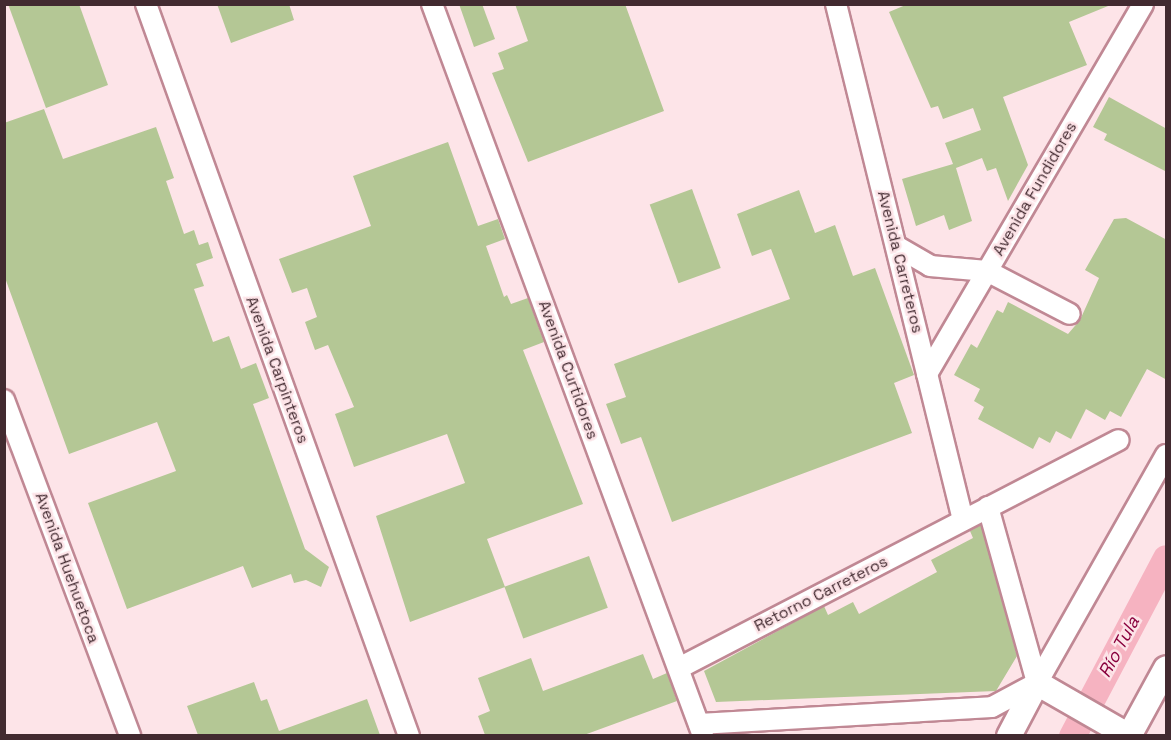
<!DOCTYPE html>
<meta charset="utf-8">
<style>
body{margin:0}
#map{position:relative;width:1171px;height:740px;overflow:hidden;background:#fde4e8;font-family:"Space Grotesk",sans-serif}
div>[style]{position:absolute}
.river>*{height:27px;margin:-13.5px;padding:0 13.5px;transform-origin:13.5px;border-radius:13.5px;background:#f6b3c1}
.building>*{inset:0;background:#b4c795;transform-origin:0 0}
.roads{filter:drop-shadow(2px 0 #c08894) drop-shadow(-2px 0 #c08894) drop-shadow(0 2px #c08894) drop-shadow(0 -2px #c08894)}
.minor>*{height:20px;margin:-10px;padding:0 10px;transform-origin:10px;border-radius:10px;background:#fff}
.major>*{height:24px;margin:-12px;padding:0 12px;transform-origin:12px;border-radius:12px;background:#fff}
span{translate:-50% -50%;white-space:nowrap;text-align:center;line-height:1.15;-webkit-text-stroke:5px #fde4e8;paint-order:stroke}
.street-label{font-size:16px;color:#422a30}
.water-label{font-size:18px;color:#89003d;font-style:italic}
.frame{position:absolute;inset:0;border:6px solid #422a30;pointer-events:none}
</style>
<div id="map">
<div class="river">
<i style="left:1072px;top:736px;width:201px;rotate:-62.2deg"></i>
</div>
<div class="building">
<i style="clip-path:polygon(8px 4px,79px 4px,108px 85px,46px 108px)"></i>
<i style="clip-path:polygon(217px 4px,289px 4px,294px 20px,231px 43px)"></i>
<i style="clip-path:polygon(459px 4px,482px 4px,495px 39px,474px 47px)"></i>
<i style="clip-path:polygon(515px 4px,625px 4px,664px 111px,528px 162px,492px 73px,504px 69px,498px 53px,528px 41px)"></i>
<i style="clip-path:polygon(908px 4px,1113px 4px,1069px 22px,1087px 65px,1003px 97px,1028px 165px,1008px 201px,996px 168px,987px 171px,982px 158px,956px 168px,972px 221px,949px 230px,944px 215px,916px 226px,902px 179px,953px 164px,945px 143px,981px 130px,973px 108px,943px 119px,938px 106px,931px 108px,889px 12px)"></i>
<i style="clip-path:polygon(1109px 97px,1167px 129px,1167px 172px,1104px 140px,1107px 134px,1093px 127px)"></i>
<i style="clip-path:polygon(44px 109px,63px 159px,156px 127px,174px 178px,166px 181px,184px 234px,194px 230px,199px 245px,208px 242px,213px 258px,196px 264px,204px 286px,194px 289px,213px 342px,229px 336px,241px 369px,256px 363px,269px 398px,253px 404px,305px 549px,329px 567px,321px 587px,306px 580px,294px 583px,291px 574px,252px 588px,243px 566px,127px 609px,88px 503px,176px 471px,157px 422px,69px 454px,4px 275px,4px 123px)"></i>
<i style="clip-path:polygon(448px 142px,478px 226px,498px 219px,505px 239px,486px 246px,504px 297px,507px 295px,511px 304px,528px 298px,544px 342px,523px 350px,583px 504px,487px 539px,505px 587px,410px 622px,376px 516px,465px 483px,447px 434px,354px 467px,335px 414px,354px 407px,328px 345px,315px 350px,305px 322px,317px 317px,307px 288px,292px 293px,279px 259px,371px 226px,353px 176px)"></i>
<i style="left:692px;top:189px;width:84px;height:45px;rotate:70deg"></i>
<i style="clip-path:polygon(799px 190px,815px 233px,835px 225px,853px 276px,875px 268px,914px 375px,894px 383px,912px 433px,672px 522px,641px 437px,621px 444px,606px 404px,626px 397px,614px 364px,790px 299px,771px 249px,752px 256px,737px 214px)"></i>
<i style="clip-path:polygon(1126px 218px,1167px 240px,1167px 380px,1147px 369px,1121px 417px,1110px 411px,1105px 420px,1086px 409px,1071px 439px,1056px 431px,1050px 443px,1039px 437px,1033px 449px,978px 419px,984px 407px,974px 401px,980px 389px,954px 375px,971px 344px,977px 348px,997px 310px,1003px 313px,1008px 302px,1068px 334px,1080px 320px,1099px 278px,1085px 270px,1114px 219px)"></i>
<i style="clip-path:polygon(981px 525px,1017px 656px,996px 691px,716px 702px,704px 671px,824px 606px,828px 615px,853px 602px,859px 614px,937px 572px,931px 560px,973px 538px,970px 531px)"></i>
<i style="left:589px;top:556px;width:55px;height:90px;rotate:70deg"></i>
<i style="clip-path:polygon(643px 654px,653px 679px,667px 673px,677px 701px,584px 735px,485px 735px,478px 716px,490px 711px,478px 678px,531px 658px,543px 691px)"></i>
<i style="clip-path:polygon(254px 682px,261px 701px,267px 699px,279px 731px,367px 699px,380px 735px,198px 735px,187px 706px)"></i>
</div>
<div class="roads">
<div class="minor">
<i style="left:146px;top:4px;width:778px;rotate:70.24deg"></i>
<i style="left:432px;top:4px;width:781px;rotate:69.68deg"></i>
<i style="left:836px;top:4px;width:531px;rotate:76.17deg"></i>
<i style="left:896px;top:246px;width:39px;rotate:30deg"></i>
<i style="left:930px;top:266px;width:57px;rotate:5deg"></i>
<i style="left:987px;top:271px;width:93px;rotate:27.4deg"></i>
<i style="left:927px;top:374px;width:428px;rotate:-59.7deg"></i>
<i style="left:4px;top:400px;width:359px;rotate:69.4deg"></i>
<i style="left:988px;top:507px;width:183px;rotate:74.4deg"></i>
<i style="left:679px;top:668px;width:495px;rotate:-27.4deg"></i>
<i style="left:699px;top:724px;width:293px;rotate:-3.3deg"></i>
<i style="left:992px;top:707px;width:51px;rotate:-28.1deg"></i>
<i style="left:1037px;top:683px;width:262px;rotate:-60.5deg"></i>
</div>
<div class="major">
<i style="left:1009px;top:736px;width:60px;rotate:-62.2deg"></i>
<i style="left:1037px;top:683px;width:106px;rotate:29.9deg"></i>
<i style="left:1129px;top:736px;width:77px;rotate:-61.4deg"></i>
</div>
</div>
<div class="street-label">
<span style="left:1035px;top:189px;rotate:-60deg">Avenida Fundidores</span>
<span style="left:900px;top:262px;rotate:76deg">Avenida Carreteros</span>
<span style="left:277px;top:370px;rotate:70deg">Avenida Carpinteros</span>
<span style="left:568px;top:370px;rotate:70deg">Avenida Curtidores</span>
<span style="left:67px;top:568px;rotate:70deg">Avenida Huehuetoca</span>
<span style="left:821px;top:594px;rotate:-27deg">Retorno Carreteros</span>
</div>
<div class="water-label">
<span style="left:1119px;top:647px;rotate:-62deg">Río Tula</span>
</div>
<div class="frame"></div>
</div>
